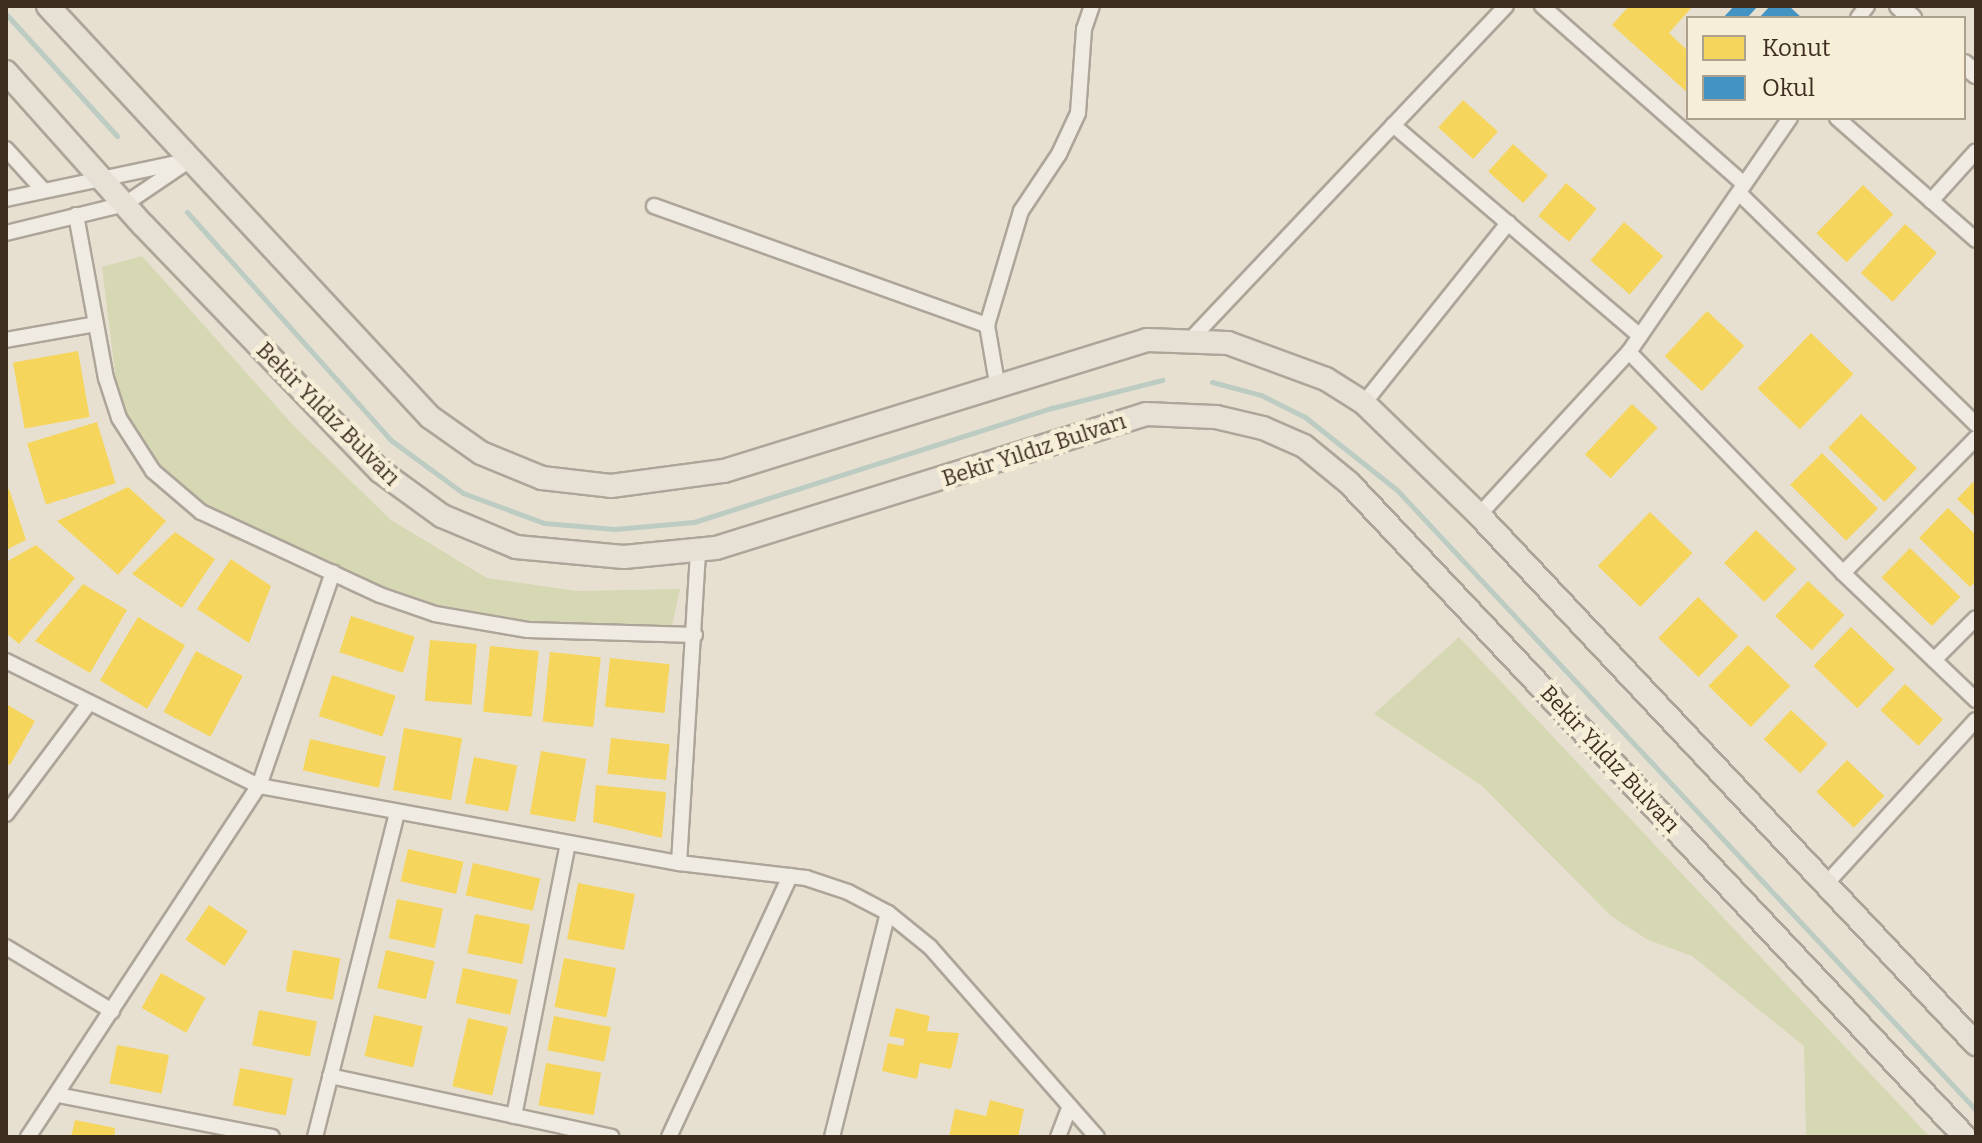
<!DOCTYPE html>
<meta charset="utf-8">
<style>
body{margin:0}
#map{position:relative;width:1982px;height:1143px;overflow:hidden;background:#e7e0d1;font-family:Bitter,serif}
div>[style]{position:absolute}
.green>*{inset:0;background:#d6d7b3}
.homes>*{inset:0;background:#f6d55c;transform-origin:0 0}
.schools>*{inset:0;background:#4393c3}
.stream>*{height:5px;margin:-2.5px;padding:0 2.5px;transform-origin:2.5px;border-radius:2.5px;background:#bcccc2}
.roads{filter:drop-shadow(2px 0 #ada599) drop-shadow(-2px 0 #ada599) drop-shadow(0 2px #ada599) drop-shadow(0 -2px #ada599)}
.minor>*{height:14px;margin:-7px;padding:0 7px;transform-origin:7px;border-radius:7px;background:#efebe3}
.tertiary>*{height:18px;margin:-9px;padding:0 9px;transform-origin:9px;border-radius:9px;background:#efebe3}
.primary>*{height:22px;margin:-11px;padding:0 11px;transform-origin:11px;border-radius:11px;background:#e6e1d4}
span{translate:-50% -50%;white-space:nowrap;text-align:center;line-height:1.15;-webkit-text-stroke:8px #f7eed8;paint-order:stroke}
.street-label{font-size:22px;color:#3d2e20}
.frame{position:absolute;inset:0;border:8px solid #3d2e20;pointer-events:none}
.legend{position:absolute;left:1686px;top:16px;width:280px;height:104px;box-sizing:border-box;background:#f7eed8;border:2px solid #ada18e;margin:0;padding:10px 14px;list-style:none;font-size:24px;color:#3d2e20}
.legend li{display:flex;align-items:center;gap:16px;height:40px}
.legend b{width:40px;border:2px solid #ada18e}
</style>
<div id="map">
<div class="green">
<i style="clip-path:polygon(142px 256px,293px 425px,391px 520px,487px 578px,576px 591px,680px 589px,672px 626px,634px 637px,462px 622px,229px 537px,155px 464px,118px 397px,102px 267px)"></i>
<i style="clip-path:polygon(1459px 637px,1751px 947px,1930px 1137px,1806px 1137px,1804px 1046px,1692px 956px,1648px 940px,1611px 916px,1482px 786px,1374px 714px)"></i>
</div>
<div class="homes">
<i style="clip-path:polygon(1629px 6px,1693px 6px,1669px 33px,1688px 51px,1688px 93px,1612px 25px)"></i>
<i style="left:1463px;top:100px;width:47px;height:37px;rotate:42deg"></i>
<i style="left:1513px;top:144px;width:47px;height:37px;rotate:42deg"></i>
<i style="left:1566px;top:183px;width:40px;height:43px;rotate:40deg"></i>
<i style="left:1863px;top:185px;width:42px;height:67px;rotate:44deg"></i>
<i style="left:1624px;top:222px;width:52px;height:51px;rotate:41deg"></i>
<i style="left:1905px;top:224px;width:43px;height:66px;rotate:42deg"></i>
<i style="left:1707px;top:311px;width:51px;height:62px;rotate:43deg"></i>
<i style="left:1811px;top:333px;width:59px;height:77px;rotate:44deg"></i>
<i style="left:78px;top:351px;width:67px;height:66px;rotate:80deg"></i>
<i style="left:1632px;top:404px;width:35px;height:69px;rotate:43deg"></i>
<i style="left:1861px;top:414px;width:78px;height:47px;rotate:44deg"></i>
<i style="left:97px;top:422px;width:64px;height:73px;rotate:73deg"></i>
<i style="left:1822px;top:453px;width:79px;height:45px;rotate:45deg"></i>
<i style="clip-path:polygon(1976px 479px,1976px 517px,1957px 499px)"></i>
<i style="clip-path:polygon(128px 487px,166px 521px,118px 575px,57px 521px)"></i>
<i style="clip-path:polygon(9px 489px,26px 540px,6px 550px,6px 490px)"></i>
<i style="clip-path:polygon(1948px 508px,1976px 535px,1976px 581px,1970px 587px,1919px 538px)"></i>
<i style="left:1650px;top:512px;width:59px;height:75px;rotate:44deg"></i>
<i style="left:1756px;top:530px;width:56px;height:46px;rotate:44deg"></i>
<i style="clip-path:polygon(175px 532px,215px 559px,182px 608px,132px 574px)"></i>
<i style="clip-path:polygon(36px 545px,75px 578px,19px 644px,6px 633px,6px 562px)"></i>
<i style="left:1910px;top:548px;width:70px;height:41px;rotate:44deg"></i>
<i style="clip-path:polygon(231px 559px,271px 586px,249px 643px,197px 609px)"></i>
<i style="left:1808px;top:581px;width:50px;height:48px;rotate:43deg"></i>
<i style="clip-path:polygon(83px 584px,127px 610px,90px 673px,35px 641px)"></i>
<i style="left:1698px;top:597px;width:56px;height:57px;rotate:44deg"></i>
<i style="left:351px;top:616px;width:67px;height:38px;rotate:18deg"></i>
<i style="left:138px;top:617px;width:55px;height:74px;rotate:31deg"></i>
<i style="left:1851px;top:627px;width:61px;height:54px;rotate:44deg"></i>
<i style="left:430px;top:640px;width:47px;height:61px;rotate:5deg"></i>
<i style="left:1748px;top:645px;width:59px;height:57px;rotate:44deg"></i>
<i style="left:490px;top:646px;width:49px;height:66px;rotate:6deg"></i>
<i style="left:196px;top:651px;width:53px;height:69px;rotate:28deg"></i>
<i style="left:550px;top:652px;width:51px;height:70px;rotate:6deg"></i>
<i style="left:610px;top:658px;width:60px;height:49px;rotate:6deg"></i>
<i style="left:332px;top:675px;width:67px;height:43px;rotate:18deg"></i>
<i style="left:1905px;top:684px;width:52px;height:36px;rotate:43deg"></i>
<i style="clip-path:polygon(6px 704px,35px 721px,10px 765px,6px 763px)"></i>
<i style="left:1791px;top:710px;width:50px;height:40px;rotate:43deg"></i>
<i style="left:404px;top:728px;width:59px;height:63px;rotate:10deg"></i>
<i style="left:611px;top:738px;width:59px;height:36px;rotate:6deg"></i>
<i style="left:310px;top:739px;width:78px;height:32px;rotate:13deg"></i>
<i style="left:541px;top:751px;width:46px;height:64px;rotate:10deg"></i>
<i style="left:474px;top:757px;width:44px;height:47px;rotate:11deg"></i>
<i style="left:1847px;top:760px;width:52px;height:44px;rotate:44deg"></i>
<i style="clip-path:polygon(596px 785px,666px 792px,662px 838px,593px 822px)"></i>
<i style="left:408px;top:849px;width:57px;height:33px;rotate:13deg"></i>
<i style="left:473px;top:863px;width:69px;height:33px;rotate:13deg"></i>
<i style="left:578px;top:883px;width:58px;height:57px;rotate:11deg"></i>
<i style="left:397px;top:899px;width:47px;height:40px;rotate:12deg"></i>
<i style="left:209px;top:905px;width:47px;height:42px;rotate:34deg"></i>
<i style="left:475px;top:914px;width:56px;height:40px;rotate:11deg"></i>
<i style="left:293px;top:950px;width:48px;height:42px;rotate:10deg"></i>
<i style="left:386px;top:950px;width:50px;height:39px;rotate:13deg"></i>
<i style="left:564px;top:958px;width:53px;height:50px;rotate:11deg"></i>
<i style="left:463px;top:968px;width:56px;height:36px;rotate:12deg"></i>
<i style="left:161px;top:973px;width:51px;height:40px;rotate:29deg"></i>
<i style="clip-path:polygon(896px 1008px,930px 1016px,927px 1031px,959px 1033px,951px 1069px,920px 1063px,917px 1079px,882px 1071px,888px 1043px,903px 1046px,905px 1039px,889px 1036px)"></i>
<i style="left:259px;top:1010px;width:59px;height:36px;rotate:11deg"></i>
<i style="left:374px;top:1015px;width:50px;height:42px;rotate:13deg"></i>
<i style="left:554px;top:1016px;width:58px;height:35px;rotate:11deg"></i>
<i style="left:468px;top:1018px;width:41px;height:70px;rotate:13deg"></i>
<i style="left:117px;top:1045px;width:53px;height:39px;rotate:11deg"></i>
<i style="left:546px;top:1063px;width:56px;height:43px;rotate:10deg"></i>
<i style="left:240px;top:1068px;width:54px;height:38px;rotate:11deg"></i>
<i style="clip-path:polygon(990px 1100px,1024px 1109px,1018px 1137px,949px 1137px,955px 1109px,986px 1116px)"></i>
<i style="clip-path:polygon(75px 1120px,115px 1128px,114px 1137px,71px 1137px)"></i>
</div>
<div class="schools">
<i style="clip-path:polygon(1734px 6px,1758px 6px,1747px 18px,1723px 18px)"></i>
<i style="clip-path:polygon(1770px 6px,1789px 6px,1802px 18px,1759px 18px)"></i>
</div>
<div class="stream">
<i style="left:6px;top:14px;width:165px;rotate:47.7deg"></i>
<i style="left:187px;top:212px;width:307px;rotate:48.2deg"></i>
<i style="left:392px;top:441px;width:88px;rotate:36.2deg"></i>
<i style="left:463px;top:493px;width:86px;rotate:20.3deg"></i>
<i style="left:544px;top:523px;width:71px;rotate:4.8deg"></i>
<i style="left:615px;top:529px;width:79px;rotate:-5.1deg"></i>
<i style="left:694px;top:522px;width:376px;rotate:-17.7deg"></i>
<i style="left:1052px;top:408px;width:114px;rotate:-14.3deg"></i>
<i style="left:1212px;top:382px;width:51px;rotate:14.9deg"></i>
<i style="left:1261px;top:395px;width:49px;rotate:26.6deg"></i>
<i style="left:1305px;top:417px;width:117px;rotate:38.4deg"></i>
<i style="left:1397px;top:490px;width:848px;rotate:46.96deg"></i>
</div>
<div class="roads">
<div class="minor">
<i style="left:1542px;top:6px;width:269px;rotate:41.4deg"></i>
<i style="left:1858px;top:18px;width:15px;rotate:-53deg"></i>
<i style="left:1837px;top:118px;width:185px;rotate:41.3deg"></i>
<i style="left:1393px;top:125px;width:325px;rotate:40.5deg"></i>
<i style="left:6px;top:149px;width:55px;rotate:47.9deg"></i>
<i style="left:1739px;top:193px;width:331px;rotate:44.3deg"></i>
<i style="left:6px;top:199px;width:180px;rotate:-11.9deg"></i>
<i style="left:1931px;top:201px;width:67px;rotate:-48deg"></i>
<i style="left:654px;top:206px;width:354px;rotate:19.7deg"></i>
<i style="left:76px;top:215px;width:166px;rotate:79.6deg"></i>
<i style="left:106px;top:378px;width:42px;rotate:72deg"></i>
<i style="left:119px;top:418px;width:63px;rotate:57.3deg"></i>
<i style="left:153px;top:471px;width:63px;rotate:40.5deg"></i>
<i style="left:201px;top:512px;width:197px;rotate:24.9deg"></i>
<i style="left:380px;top:595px;width:58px;rotate:19.1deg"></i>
<i style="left:435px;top:614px;width:94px;rotate:9.8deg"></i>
<i style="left:528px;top:630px;width:167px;rotate:1.7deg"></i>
<i style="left:6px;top:233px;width:122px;rotate:-13.7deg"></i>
<i style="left:125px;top:204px;width:78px;rotate:-34.1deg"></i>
<i style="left:1192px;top:338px;width:457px;rotate:-46.6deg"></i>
<i style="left:6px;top:340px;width:91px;rotate:-10.1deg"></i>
<i style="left:1629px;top:352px;width:308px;rotate:45.9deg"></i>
<i style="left:1843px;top:573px;width:184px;rotate:43.7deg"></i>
<i style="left:997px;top:383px;width:59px;rotate:-99.8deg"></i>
<i style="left:987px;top:325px;width:119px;rotate:-73.4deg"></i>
<i style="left:1021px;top:211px;width:69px;rotate:-56.3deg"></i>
<i style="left:1059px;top:154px;width:45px;rotate:-65.1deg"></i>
<i style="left:1078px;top:113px;width:84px;rotate:-85.9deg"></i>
<i style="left:1084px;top:29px;width:24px;rotate:-71deg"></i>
<i style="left:1364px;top:403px;width:231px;rotate:-51.3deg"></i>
<i style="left:1479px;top:515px;width:222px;rotate:-47.4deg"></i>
<i style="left:1629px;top:352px;width:284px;rotate:-55.5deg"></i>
<i style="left:1843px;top:573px;width:190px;rotate:-45.4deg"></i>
<i style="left:1934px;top:660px;width:59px;rotate:-45deg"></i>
<i style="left:6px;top:661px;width:282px;rotate:26.3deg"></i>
<i style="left:259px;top:786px;width:427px;rotate:10.4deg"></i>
<i style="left:679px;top:863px;width:128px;rotate:6.7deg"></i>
<i style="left:806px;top:878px;width:44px;rotate:18.4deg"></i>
<i style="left:848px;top:892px;width:45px;rotate:27.7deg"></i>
<i style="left:888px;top:913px;width:54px;rotate:39deg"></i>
<i style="left:930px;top:947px;width:253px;rotate:48.7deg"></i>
<i style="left:6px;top:814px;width:139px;rotate:-53.2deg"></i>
<i style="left:679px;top:863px;width:313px;rotate:-86.5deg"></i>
<i style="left:1826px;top:884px;width:222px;rotate:-47.6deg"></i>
<i style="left:6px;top:947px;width:124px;rotate:31.1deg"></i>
<i style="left:330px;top:1076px;width:288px;rotate:12.2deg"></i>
<i style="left:58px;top:1095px;width:218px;rotate:11.1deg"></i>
<i style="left:514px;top:1116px;width:278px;rotate:-78.8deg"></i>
<i style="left:28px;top:1137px;width:420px;rotate:-56.7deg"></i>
<i style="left:259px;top:786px;width:226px;rotate:-70.9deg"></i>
<i style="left:315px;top:1137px;width:335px;rotate:-75.8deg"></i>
<i style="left:669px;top:1137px;width:288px;rotate:-65.1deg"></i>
<i style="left:832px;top:1137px;width:231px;rotate:-76deg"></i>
<i style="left:1058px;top:1137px;width:33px;rotate:-69deg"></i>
</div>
<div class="tertiary">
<i style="left:1899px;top:6px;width:18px;rotate:43deg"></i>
<i style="left:1964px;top:64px;width:16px;rotate:40deg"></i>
</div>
<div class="primary">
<i style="left:48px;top:6px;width:561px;rotate:47.09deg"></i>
<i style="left:430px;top:417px;width:62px;rotate:35.2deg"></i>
<i style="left:481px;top:453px;width:66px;rotate:22.3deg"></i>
<i style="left:542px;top:478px;width:69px;rotate:6.6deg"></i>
<i style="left:611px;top:486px;width:114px;rotate:-7.6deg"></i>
<i style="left:724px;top:471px;width:443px;rotate:-17.2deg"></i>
<i style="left:1147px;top:340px;width:81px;rotate:2.1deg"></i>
<i style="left:1228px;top:343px;width:104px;rotate:20.2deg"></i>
<i style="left:1326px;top:379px;width:45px;rotate:32.3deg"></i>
<i style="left:1364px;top:403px;width:161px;rotate:44.2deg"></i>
<i style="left:1479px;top:515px;width:726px;rotate:46.79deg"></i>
<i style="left:6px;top:72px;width:205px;rotate:48.2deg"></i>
<i style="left:143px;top:225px;width:342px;rotate:46.1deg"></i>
<i style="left:380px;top:471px;width:77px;rotate:36deg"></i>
<i style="left:442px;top:516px;width:80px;rotate:22.7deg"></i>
<i style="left:516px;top:547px;width:108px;rotate:5.3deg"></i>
<i style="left:624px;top:557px;width:92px;rotate:-5.6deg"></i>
<i style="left:716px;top:548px;width:450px;rotate:-17.3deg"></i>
<i style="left:1146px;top:414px;width:70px;rotate:2.5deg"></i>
<i style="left:1216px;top:417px;width:48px;rotate:13.2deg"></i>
<i style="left:1263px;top:428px;width:45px;rotate:23.7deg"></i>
<i style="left:1304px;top:446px;width:58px;rotate:39.4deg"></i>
<i style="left:1349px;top:483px;width:898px;rotate:46.71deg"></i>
</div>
</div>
<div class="street-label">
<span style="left:328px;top:414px;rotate:45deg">Bekir Yıldız Bulvarı</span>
<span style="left:1034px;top:450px;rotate:-18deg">Bekir Yıldız Bulvarı</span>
<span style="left:1610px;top:759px;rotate:47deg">Bekir Yıldız Bulvarı</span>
</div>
<div class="frame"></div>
<ul class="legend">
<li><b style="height:22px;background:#f6d55c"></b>Konut</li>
<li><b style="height:22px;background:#4393c3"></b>Okul</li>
</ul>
</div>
